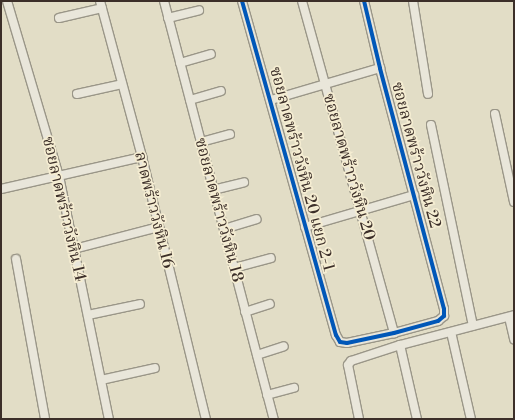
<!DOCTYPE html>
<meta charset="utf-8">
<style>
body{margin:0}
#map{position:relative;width:515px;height:420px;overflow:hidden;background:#e2ddc6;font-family:"Libre Bodoni","Noto Serif Thai",serif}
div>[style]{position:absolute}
.roads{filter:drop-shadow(1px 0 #9a9688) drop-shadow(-1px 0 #9a9688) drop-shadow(0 1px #9a9688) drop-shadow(0 -1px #9a9688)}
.minor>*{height:8px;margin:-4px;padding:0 4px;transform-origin:4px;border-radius:4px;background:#e9e6da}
.cycleway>*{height:4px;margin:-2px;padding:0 2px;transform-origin:2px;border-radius:2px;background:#0057b8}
span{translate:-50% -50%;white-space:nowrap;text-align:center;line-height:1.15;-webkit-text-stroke:3.5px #f5edd2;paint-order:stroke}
.street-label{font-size:16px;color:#3c2f29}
.frame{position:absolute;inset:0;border:2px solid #3c2f29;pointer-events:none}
</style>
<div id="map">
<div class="roads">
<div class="minor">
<i style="left:7px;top:1px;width:183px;rotate:73.5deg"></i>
<i style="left:59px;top:176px;width:248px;rotate:78.4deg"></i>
<i style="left:100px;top:1px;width:162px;rotate:74.9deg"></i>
<i style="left:142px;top:157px;width:270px;rotate:76.3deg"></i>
<i style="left:164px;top:1px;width:432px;rotate:75.3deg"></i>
<i style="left:242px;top:1px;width:347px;rotate:74.3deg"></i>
<i style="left:336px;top:335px;width:8px;rotate:60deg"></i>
<i style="left:340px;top:342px;width:7px;rotate:8deg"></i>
<i style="left:347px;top:343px;width:48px;rotate:-12deg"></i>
<i style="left:394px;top:333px;width:46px;rotate:-15.3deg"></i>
<i style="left:438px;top:321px;width:8px;rotate:-40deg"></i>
<i style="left:444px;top:316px;width:7px;rotate:-90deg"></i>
<i style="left:444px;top:309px;width:249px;rotate:-104.9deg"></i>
<i style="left:380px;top:68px;width:69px;rotate:-103.4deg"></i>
<i style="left:302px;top:1px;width:345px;rotate:74.5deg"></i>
<i style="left:413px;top:1px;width:94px;rotate:80.8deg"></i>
<i style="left:59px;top:18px;width:44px;rotate:-13.1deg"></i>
<i style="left:168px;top:18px;width:32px;rotate:-14deg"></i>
<i style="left:180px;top:63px;width:32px;rotate:-16deg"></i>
<i style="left:77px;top:94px;width:46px;rotate:-12.5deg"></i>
<i style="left:190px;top:100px;width:32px;rotate:-16deg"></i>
<i style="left:271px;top:100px;width:114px;rotate:-16.4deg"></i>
<i style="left:495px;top:114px;width:90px;rotate:77.8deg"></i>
<i style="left:431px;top:125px;width:205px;rotate:78.2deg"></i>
<i style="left:201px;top:142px;width:30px;rotate:-15deg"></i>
<i style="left:1px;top:189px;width:145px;rotate:-12.8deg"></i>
<i style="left:213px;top:190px;width:32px;rotate:-14deg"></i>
<i style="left:305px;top:227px;width:114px;rotate:-16.4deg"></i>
<i style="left:224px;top:229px;width:34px;rotate:-17deg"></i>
<i style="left:74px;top:249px;width:88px;rotate:-14.5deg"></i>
<i style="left:16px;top:259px;width:163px;rotate:79.7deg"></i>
<i style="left:234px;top:268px;width:38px;rotate:-15deg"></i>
<i style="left:245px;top:312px;width:26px;rotate:-18deg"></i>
<i style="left:88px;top:315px;width:53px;rotate:-11.9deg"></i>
<i style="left:509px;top:317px;width:23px;rotate:77deg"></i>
<i style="left:451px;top:332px;width:89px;rotate:77.1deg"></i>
<i style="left:400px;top:345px;width:76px;rotate:77.1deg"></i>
<i style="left:257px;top:355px;width:28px;rotate:-18deg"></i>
<i style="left:101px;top:380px;width:55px;rotate:-12.5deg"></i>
<i style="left:267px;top:395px;width:28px;rotate:-15deg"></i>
<i style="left:359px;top:419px;width:55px;rotate:-101.5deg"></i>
<i style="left:348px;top:365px;width:5px;rotate:-53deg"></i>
<i style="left:351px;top:361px;width:52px;rotate:-18.1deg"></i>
<i style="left:400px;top:345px;width:118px;rotate:-14.7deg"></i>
</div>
</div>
<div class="cycleway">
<i style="left:242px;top:1px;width:347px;rotate:74.3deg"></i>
<i style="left:336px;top:335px;width:8px;rotate:60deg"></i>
<i style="left:340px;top:342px;width:7px;rotate:8deg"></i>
<i style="left:347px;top:343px;width:48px;rotate:-12deg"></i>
<i style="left:394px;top:333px;width:46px;rotate:-15.3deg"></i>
<i style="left:438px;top:321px;width:8px;rotate:-40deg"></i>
<i style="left:444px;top:316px;width:7px;rotate:-90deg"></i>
<i style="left:444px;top:309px;width:249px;rotate:-104.9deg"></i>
<i style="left:380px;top:68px;width:69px;rotate:-103.4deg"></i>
</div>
<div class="street-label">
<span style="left:416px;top:155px;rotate:75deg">ซอยลาดพร้าววังหิน 22</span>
<span style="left:349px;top:167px;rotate:74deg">ซอยลาดพร้าววังหิน 20</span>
<span style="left:302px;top:169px;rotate:75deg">ซอยลาดพร้าววังหิน 20 แยก 2-1</span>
<span style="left:64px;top:209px;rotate:77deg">ซอยลาดพร้าววังหิน 14</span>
<span style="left:154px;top:210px;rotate:76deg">ลาดพร้าววังหิน 16</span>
<span style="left:219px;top:210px;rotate:75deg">ซอยลาดพร้าววังหิน 18</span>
</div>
<div class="frame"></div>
</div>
